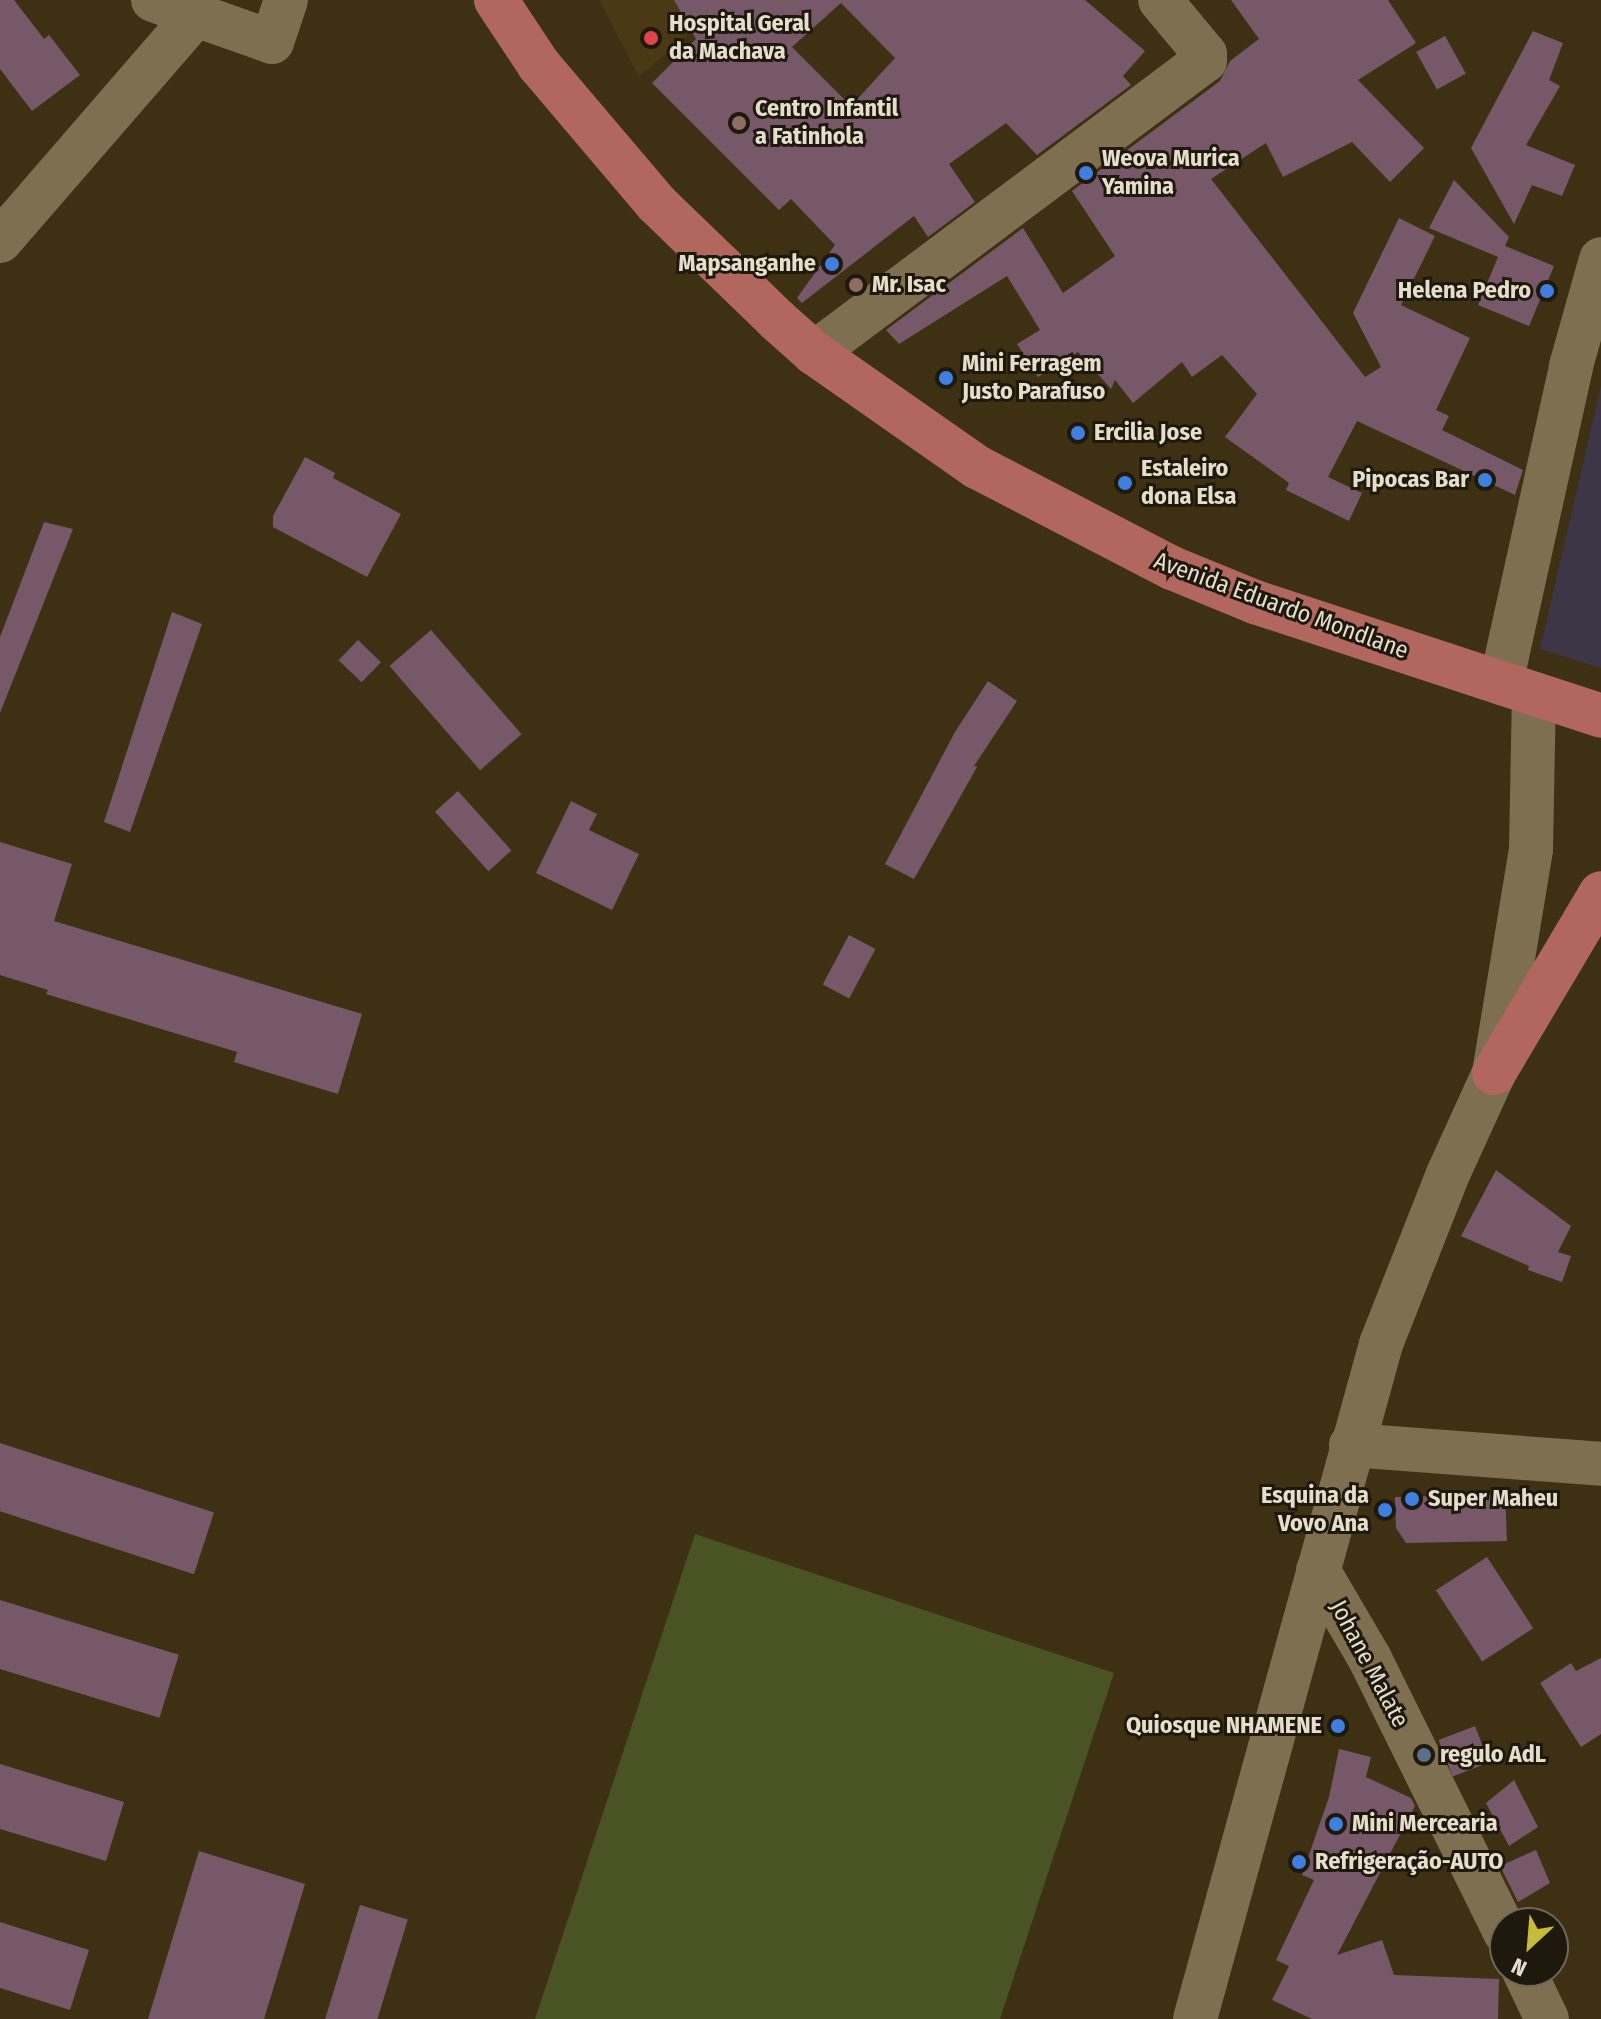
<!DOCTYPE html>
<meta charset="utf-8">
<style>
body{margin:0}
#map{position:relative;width:1601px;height:2019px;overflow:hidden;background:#3d3013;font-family:"Fira Sans Condensed",sans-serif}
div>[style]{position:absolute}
.commercial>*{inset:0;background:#3c3647}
.built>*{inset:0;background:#4a3914}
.green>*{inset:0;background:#495323}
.building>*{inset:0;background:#775869;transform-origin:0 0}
.minor>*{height:44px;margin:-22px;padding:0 22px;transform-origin:22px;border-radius:22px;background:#7e6f51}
.major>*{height:44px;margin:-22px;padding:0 22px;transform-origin:22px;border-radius:22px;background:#b2675e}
.dots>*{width:22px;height:22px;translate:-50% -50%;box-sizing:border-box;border:4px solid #1f190d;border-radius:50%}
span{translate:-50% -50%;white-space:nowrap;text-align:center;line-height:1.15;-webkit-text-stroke:6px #1f190d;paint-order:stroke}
.poi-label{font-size:24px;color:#e6decd;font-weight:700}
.left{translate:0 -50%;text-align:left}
.right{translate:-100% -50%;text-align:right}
.street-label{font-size:24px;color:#e6decd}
.north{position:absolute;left:1489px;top:1907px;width:80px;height:80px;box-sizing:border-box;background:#1f190d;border:2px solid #6f685a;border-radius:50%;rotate:206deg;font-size:22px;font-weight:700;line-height:32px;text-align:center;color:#e6decd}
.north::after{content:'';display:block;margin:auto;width:28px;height:36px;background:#c8bb3b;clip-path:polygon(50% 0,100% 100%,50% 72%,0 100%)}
</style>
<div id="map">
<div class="commercial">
<i style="clip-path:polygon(1601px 386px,1601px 668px,1540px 649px)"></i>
</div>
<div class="built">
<i style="clip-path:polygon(599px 0,728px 0,639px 77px)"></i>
</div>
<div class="green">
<i style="clip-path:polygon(695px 1534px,1114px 1673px,1000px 2019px,535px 2019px)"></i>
</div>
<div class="building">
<i style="clip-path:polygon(0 0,14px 0,44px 39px,49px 35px,80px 75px,32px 111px,0 69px)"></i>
<i style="clip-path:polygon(evenodd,674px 0,1085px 0,1145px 51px,1123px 76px,1131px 85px,1037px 155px,1006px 123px,949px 164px,975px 202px,928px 237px,914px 216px,802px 303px,797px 298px,835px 245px,791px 199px,779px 210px,652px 83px,696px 39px,674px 0,841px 3px,895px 58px,851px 106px,792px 47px,841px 3px)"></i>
<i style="clip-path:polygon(1231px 0,1388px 0,1416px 43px,1358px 80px,1424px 148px,1390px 182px,1352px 142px,1283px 177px,1266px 143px,1211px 179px,1365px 377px,1381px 367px,1353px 313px,1399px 218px,1435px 236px,1401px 305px,1470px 338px,1436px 410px,1449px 416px,1442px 430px,1523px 470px,1515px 495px,1357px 421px,1328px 477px,1362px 493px,1349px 521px,1286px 490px,1289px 483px,1225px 437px,1257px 394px,1222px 355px,1192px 377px,1182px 362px,1133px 403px,1115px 380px,1111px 389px,1078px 352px,1038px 377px,1017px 344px,1040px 330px,1007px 276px,899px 344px,886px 330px,1023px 228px,1063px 293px,1115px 256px,1072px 191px,1220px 81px,1230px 61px,1259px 39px)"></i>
<i style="clip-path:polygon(1533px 31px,1563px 43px,1549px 80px,1560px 86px,1526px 145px,1575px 165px,1562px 196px,1532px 185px,1514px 224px,1471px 148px)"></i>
<i style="left:1445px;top:36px;width:43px;height:33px;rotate:61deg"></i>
<i style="clip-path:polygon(1454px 180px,1509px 237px,1505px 246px,1554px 266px,1529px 326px,1478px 305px,1498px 257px,1429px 228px)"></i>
<i style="clip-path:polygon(305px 457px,335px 473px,333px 478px,401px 514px,367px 577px,273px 527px,273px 516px)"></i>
<i style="clip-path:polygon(44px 522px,73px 529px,0 713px,0 637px)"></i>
<i style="clip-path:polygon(172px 612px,202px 624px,130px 832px,104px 822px)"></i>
<i style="left:431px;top:630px;width:138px;height:55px;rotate:49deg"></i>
<i style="left:358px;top:640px;width:32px;height:28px;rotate:44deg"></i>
<i style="clip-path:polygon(988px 681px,1017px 701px,974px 766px,977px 767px,914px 879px,885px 864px,955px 732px)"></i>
<i style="left:458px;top:791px;width:80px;height:31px;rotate:48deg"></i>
<i style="clip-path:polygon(571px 801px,597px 814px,589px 830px,639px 854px,612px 910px,536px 873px)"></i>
<i style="clip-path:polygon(0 842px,72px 864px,54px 921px,362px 1014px,338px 1094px,234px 1062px,237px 1052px,46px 994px,48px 990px,0 975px)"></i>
<i style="left:849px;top:935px;width:30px;height:56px;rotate:28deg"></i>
<i style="clip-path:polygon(1496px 1170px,1571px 1226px,1558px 1252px,1571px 1256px,1562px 1282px,1528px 1270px,1529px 1266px,1461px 1236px)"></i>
<i style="left:0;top:1443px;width:225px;height:65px;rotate:18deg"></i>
<i style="clip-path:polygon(1505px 1494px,1507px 1541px,1406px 1543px,1396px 1528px,1395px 1497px)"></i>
<i style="left:1487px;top:1557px;width:85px;height:61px;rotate:57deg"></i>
<i style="left:0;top:1600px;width:187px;height:66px;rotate:17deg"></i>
<i style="clip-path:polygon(1601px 1658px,1601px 1734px,1581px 1747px,1540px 1683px,1571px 1663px,1576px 1671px)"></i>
<i style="left:1475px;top:1726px;width:39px;height:39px;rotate:69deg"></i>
<i style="clip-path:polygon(1339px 1749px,1371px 1757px,1366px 1777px,1411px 1798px,1415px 1806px,1337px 1955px,1382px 1940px,1394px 1975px,1499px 1979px,1498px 2019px,1312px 2019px,1272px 2000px,1289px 1966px,1276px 1960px,1314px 1880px,1302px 1875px,1329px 1797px)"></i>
<i style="clip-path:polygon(0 1764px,124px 1802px,106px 1861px,0 1829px)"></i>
<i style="clip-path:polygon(1514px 1780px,1538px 1827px,1509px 1846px,1486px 1803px)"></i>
<i style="clip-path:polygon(1536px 1850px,1550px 1883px,1518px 1902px,1500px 1866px)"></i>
<i style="clip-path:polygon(199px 1851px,305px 1884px,264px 2019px,148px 2019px)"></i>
<i style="left:360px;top:1905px;width:50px;height:119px;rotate:17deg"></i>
<i style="clip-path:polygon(0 1922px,89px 1950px,70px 2010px,0 1988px)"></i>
</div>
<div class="minor">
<i style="left:153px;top:0;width:126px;rotate:19.4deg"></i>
<i style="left:272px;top:42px;width:44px;rotate:-71.6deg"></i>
<i style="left:0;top:241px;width:296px;rotate:-49.1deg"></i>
<i style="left:814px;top:353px;width:488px;rotate:-36.8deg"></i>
<i style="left:1205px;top:61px;width:7px;rotate:-90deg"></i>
<i style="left:1205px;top:54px;width:70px;rotate:-129.8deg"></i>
<i style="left:1501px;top:683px;width:325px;rotate:-77.5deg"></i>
<i style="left:1571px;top:366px;width:111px;rotate:-74.3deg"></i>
<i style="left:1351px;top:1445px;width:251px;rotate:4.3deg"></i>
<i style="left:1318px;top:1570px;width:103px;rotate:59.7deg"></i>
<i style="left:1370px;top:1659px;width:305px;rotate:63.7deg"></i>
<i style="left:1524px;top:1971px;width:53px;rotate:64.4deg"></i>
<i style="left:1195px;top:2019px;width:700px;rotate:-74.59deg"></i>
<i style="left:1381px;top:1344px;width:183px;rotate:-68.5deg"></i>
<i style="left:1448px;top:1174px;width:111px;rotate:-65.5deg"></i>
<i style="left:1494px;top:1073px;width:227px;rotate:-80.6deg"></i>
<i style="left:1531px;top:849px;width:154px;rotate:-88.9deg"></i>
</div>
<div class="major">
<i style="left:496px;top:0;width:78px;rotate:56.5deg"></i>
<i style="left:539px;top:65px;width:182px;rotate:49.7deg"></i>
<i style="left:657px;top:204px;width:167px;rotate:44deg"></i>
<i style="left:777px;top:320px;width:50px;rotate:41.7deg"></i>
<i style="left:814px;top:353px;width:199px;rotate:35deg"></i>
<i style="left:977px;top:467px;width:220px;rotate:27.4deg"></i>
<i style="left:1172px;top:568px;width:90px;rotate:22.3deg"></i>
<i style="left:1255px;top:602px;width:364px;rotate:18.2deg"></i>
<i style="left:1494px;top:1073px;width:209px;rotate:-59.3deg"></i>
</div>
<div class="dots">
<i style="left:651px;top:38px;background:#e0444e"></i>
<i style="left:739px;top:123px;background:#8d6e63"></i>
<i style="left:1086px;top:173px;background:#3f7fe0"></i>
<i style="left:832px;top:264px;background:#3f7fe0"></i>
<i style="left:856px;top:285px;background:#8d6e63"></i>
<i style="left:1547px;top:291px;background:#3f7fe0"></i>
<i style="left:946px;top:378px;background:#3f7fe0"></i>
<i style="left:1078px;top:433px;background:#3f7fe0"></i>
<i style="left:1485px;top:480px;background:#3f7fe0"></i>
<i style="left:1125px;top:483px;background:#3f7fe0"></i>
<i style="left:1412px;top:1499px;background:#3f7fe0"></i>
<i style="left:1385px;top:1510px;background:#3f7fe0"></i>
<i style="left:1338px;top:1726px;background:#3f7fe0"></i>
<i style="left:1424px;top:1755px;background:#5c6f8a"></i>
<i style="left:1336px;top:1824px;background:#3f7fe0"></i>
<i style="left:1299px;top:1862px;background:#3f7fe0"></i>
</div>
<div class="poi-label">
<span class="left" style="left:669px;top:38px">Hospital Geral<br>da Machava</span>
<span class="left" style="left:755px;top:123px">Centro Infantil<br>a Fatinhola</span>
<span class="left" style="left:1102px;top:173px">Weova Murica<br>Yamina</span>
<span class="right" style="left:816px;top:264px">Mapsanganhe</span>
<span class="left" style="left:872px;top:285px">Mr. Isac</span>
<span class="right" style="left:1531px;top:291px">Helena Pedro</span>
<span class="left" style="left:962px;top:378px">Mini Ferragem<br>Justo Parafuso</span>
<span class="left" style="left:1094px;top:433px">Ercilia Jose</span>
<span class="left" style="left:1141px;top:483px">Estaleiro<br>dona Elsa</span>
<span class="right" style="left:1469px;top:480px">Pipocas Bar</span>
<span class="right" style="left:1369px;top:1510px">Esquina da<br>Vovo Ana</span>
<span class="left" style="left:1428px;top:1499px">Super Maheu</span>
<span class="right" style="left:1322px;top:1726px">Quiosque NHAMENE</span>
<span class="left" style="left:1440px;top:1755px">regulo AdL</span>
<span class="left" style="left:1352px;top:1824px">Mini Mercearia</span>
<span class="left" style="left:1315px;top:1862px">Refrigeração-AUTO</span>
</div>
<div class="street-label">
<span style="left:1281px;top:606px;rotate:20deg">Avenida Eduardo Mondlane</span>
<span style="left:1369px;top:1664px;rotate:62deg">Johane Malate</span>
</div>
<div class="north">N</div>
</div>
